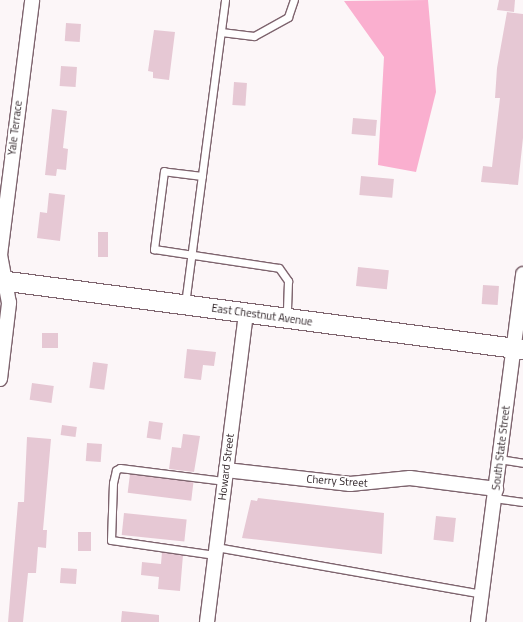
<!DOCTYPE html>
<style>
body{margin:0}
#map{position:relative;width:523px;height:622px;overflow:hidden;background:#fcf6f8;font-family:"Titillium Web",sans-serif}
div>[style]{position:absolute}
.forest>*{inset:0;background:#faafcf}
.building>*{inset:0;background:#e6c8d4;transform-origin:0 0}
.roads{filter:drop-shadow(1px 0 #7e646e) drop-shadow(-1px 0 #7e646e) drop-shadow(0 1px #7e646e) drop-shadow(0 -1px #7e646e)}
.lane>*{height:7px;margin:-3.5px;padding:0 3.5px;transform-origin:3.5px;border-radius:3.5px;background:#fff}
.street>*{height:14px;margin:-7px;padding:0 7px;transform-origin:7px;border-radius:7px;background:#fff}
.secondary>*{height:19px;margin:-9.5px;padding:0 9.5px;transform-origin:9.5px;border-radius:9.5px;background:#fff}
span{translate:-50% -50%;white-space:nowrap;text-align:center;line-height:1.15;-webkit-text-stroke:3.5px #fff;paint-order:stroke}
.street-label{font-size:11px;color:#2c2125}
</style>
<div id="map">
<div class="forest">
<i style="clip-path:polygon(428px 0,436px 92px,416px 172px,378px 165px,384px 57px,344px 1px)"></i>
</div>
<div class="building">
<i style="clip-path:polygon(499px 0,515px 0,514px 12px,497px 10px)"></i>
<i style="clip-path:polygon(507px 12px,523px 14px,523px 138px,518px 185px,481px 182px,483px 166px,492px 167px,500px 98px,495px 98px,497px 68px)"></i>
<i style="left:66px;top:23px;width:15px;height:18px;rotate:4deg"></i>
<i style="clip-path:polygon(154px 30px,175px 32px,169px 80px,153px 78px,153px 72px,148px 71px)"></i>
<i style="left:61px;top:66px;width:16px;height:20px;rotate:4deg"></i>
<i style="left:234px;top:82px;width:13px;height:23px;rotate:4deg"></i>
<i style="clip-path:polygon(52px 109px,67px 111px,63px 148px,68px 149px,66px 170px,57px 169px,56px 176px,45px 175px)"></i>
<i style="left:353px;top:118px;width:24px;height:16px;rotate:5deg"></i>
<i style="left:361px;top:176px;width:33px;height:19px;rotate:5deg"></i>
<i style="clip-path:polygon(49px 193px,65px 195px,60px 241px,37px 238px,40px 212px,47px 213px)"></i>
<i style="left:98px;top:232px;width:10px;height:25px"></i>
<i style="left:358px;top:267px;width:31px;height:19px;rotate:6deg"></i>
<i style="left:483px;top:285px;width:16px;height:19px;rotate:4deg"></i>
<i style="left:42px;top:333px;width:16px;height:15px"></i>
<i style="clip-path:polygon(187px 349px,216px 352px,214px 366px,203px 365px,201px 380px,184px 378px)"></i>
<i style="left:93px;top:362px;width:15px;height:26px;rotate:8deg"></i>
<i style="left:32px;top:383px;width:22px;height:17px;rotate:8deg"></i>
<i style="left:149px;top:421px;width:14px;height:17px;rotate:8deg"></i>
<i style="left:62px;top:425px;width:15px;height:10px;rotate:8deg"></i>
<i style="clip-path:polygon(183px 434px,200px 436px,194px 472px,169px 469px,172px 447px,181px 448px)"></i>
<i style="clip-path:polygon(27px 437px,51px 439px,43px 530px,47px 530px,46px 548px,38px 547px,36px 573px,28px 573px,23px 622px,8px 622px,18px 502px,24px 502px)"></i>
<i style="left:87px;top:443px;width:15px;height:18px;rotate:4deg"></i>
<i style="left:130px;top:474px;width:64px;height:19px;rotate:7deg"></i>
<i style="clip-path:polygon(258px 498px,384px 513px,382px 554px,242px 538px,251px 500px,257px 501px)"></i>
<i style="left:124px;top:513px;width:63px;height:22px;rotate:6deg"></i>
<i style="left:436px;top:516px;width:20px;height:24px;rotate:6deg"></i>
<i style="left:78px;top:532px;width:13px;height:19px"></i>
<i style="clip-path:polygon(162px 552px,183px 555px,180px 591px,158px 589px,159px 577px,141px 575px,142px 562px,161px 564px)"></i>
<i style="left:61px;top:568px;width:16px;height:15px;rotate:4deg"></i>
<i style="clip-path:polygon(122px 611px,159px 615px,159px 622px,121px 622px)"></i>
</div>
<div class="roads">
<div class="lane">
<i style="left:221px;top:32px;width:33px;rotate:7deg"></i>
<i style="left:254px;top:36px;width:39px;rotate:-29deg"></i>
<i style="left:288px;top:17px;width:18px;rotate:-71deg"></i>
<i style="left:202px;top:176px;width:38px;rotate:-173deg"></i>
<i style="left:164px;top:171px;width:79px;rotate:97.3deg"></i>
<i style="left:154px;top:249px;width:126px;rotate:8.6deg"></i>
<i style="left:279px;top:268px;width:16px;rotate:55deg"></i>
<i style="left:288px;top:281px;width:37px;rotate:92deg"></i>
<i style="left:185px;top:304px;width:307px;rotate:-82.5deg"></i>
<i style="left:499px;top:459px;width:24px;rotate:9deg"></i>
<i style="left:494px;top:498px;width:29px;rotate:8deg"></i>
<i style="left:216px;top:547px;width:270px;rotate:10deg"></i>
<i style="left:215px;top:555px;width:105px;rotate:-171.8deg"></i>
<i style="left:111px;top:540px;width:57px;rotate:-88deg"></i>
<i style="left:113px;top:483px;width:13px;rotate:-77deg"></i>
<i style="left:116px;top:470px;width:4px;rotate:-27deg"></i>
<i style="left:120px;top:468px;width:106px;rotate:7.1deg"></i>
</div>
<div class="street">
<i style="left:0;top:379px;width:77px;rotate:-83.2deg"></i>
<i style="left:9px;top:303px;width:49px;rotate:-100.6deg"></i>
<i style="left:0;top:255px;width:257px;rotate:-82.8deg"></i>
<i style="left:226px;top:470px;width:125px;rotate:6.4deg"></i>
<i style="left:350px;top:484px;width:60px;rotate:-5.7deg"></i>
<i style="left:410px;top:478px;width:87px;rotate:7.3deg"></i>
<i style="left:207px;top:622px;width:311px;rotate:-82.8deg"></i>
<i style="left:478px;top:622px;width:351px;rotate:-82.6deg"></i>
</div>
<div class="secondary">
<i style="left:0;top:280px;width:528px;rotate:7.52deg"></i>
</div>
</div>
<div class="street-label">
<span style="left:15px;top:128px;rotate:-83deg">Yale Terrace</span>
<span style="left:262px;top:315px;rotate:8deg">East Chestnut Avenue</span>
<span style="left:501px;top:448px;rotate:-83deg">South State Street</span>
<span style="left:226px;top:467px;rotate:-83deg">Howard Street</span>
<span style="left:337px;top:481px;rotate:4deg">Cherry Street</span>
</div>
</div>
